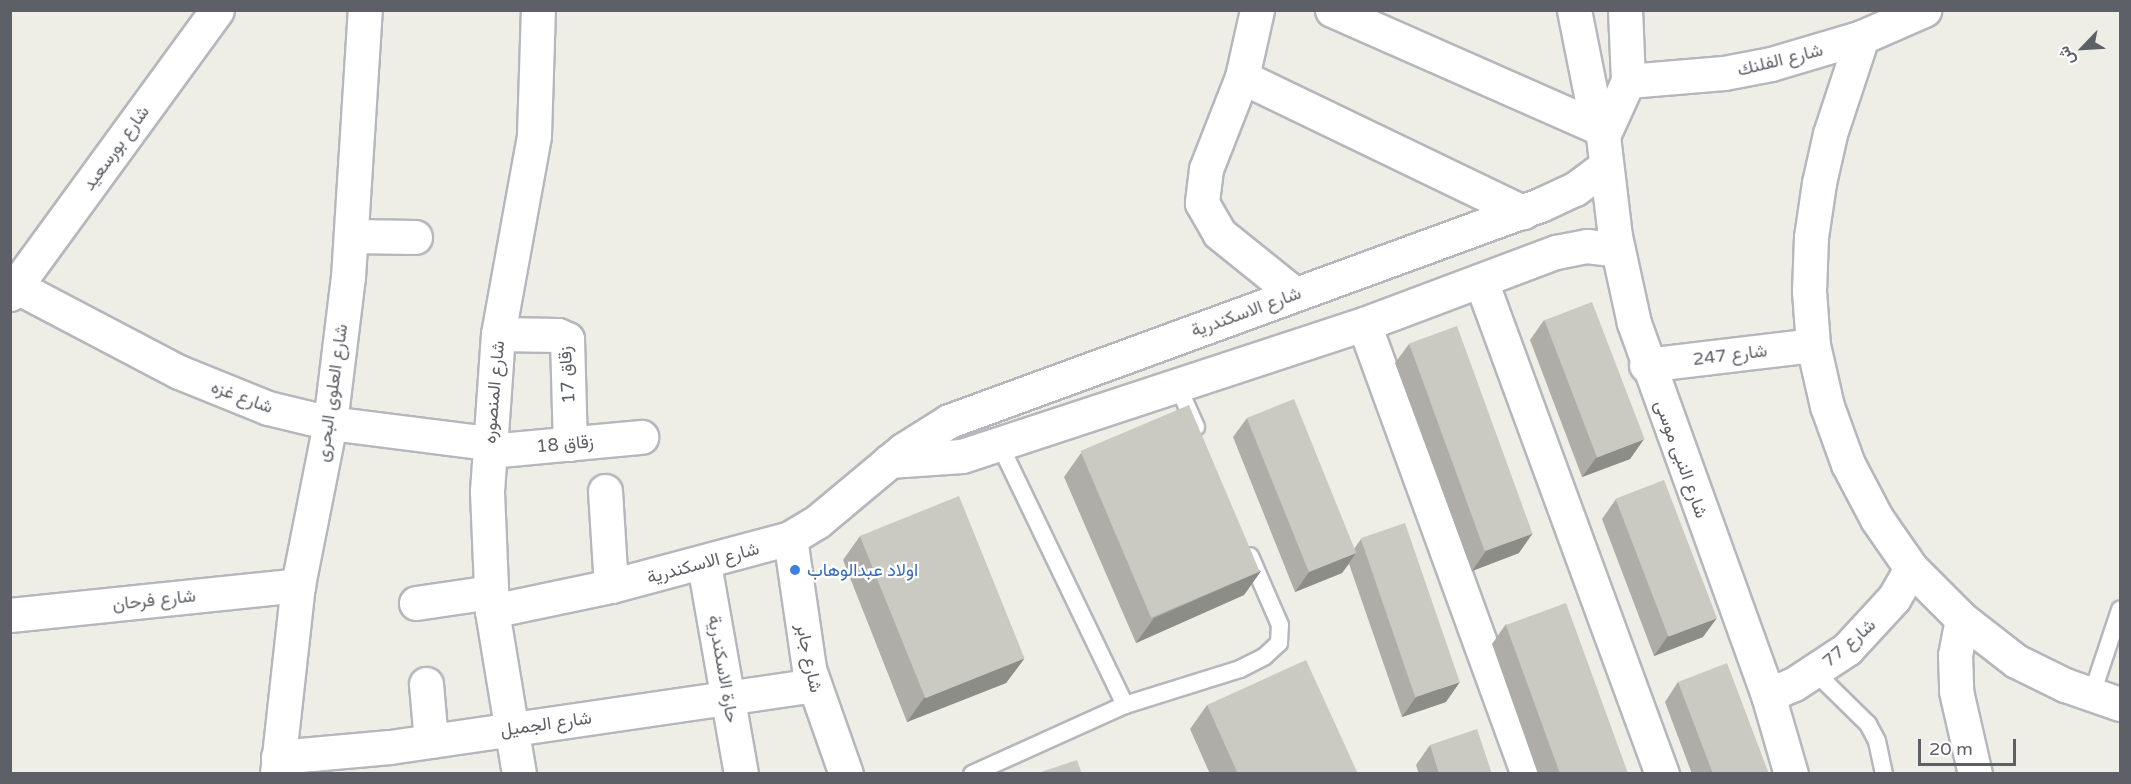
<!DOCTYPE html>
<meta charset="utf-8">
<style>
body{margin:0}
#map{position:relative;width:2131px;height:784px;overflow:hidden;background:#efeee6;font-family:"Varela Round",Vazirmatn,sans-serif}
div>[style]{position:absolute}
.roads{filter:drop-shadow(2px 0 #b6b7bc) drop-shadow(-2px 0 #b6b7bc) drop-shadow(0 2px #b6b7bc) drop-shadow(0 -2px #b6b7bc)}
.lane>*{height:16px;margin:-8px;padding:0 8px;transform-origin:8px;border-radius:8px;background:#fff}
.street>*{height:33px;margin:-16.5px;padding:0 16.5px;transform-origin:16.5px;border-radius:16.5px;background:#fff}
.secondary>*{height:33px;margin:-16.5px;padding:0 16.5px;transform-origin:16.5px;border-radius:16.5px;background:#fff}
.wall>*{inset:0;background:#aeada7}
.shaded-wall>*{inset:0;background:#8d8d88}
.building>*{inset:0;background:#cac9c2;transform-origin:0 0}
.dots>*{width:16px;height:16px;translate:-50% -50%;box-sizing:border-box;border:3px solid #fff;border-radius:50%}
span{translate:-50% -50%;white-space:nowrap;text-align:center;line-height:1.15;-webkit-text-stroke:4.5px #fff;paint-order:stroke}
.street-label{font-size:18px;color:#5d6066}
.shop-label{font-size:18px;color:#366cbe}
.left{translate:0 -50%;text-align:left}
.frame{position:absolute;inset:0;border:12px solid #5d6066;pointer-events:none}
.north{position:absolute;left:2053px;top:18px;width:60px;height:60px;-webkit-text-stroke:4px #fff;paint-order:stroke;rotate:245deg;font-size:16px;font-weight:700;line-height:24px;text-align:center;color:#5d6066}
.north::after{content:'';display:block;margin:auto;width:21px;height:27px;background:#5d6066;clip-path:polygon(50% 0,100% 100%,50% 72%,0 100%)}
.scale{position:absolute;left:1918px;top:739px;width:98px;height:27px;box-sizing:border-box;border:3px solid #5d6066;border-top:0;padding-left:8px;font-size:18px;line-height:21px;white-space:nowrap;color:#5d6066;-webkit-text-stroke:4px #fff;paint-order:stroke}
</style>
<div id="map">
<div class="roads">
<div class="lane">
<i style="left:1177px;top:384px;width:47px;rotate:66.2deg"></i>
<i style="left:999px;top:443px;width:291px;rotate:64.3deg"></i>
<i style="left:1815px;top:672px;width:74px;rotate:44.5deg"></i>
<i style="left:1868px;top:724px;width:19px;rotate:62deg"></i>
<i style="left:1877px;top:741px;width:34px;rotate:78deg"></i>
<i style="left:2092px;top:694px;width:89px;rotate:-71.6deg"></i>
<i style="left:972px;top:774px;width:168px;rotate:-24.3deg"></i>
<i style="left:1125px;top:705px;width:121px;rotate:-17.4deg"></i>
<i style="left:1240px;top:669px;width:28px;rotate:-27deg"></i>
<i style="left:1265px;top:656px;width:19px;rotate:-43deg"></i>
<i style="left:1279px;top:643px;width:18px;rotate:-87deg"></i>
<i style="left:1280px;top:625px;width:75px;rotate:-113.5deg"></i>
</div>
<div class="street">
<i style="left:1257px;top:10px;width:69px;rotate:102.6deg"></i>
<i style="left:1242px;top:77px;width:99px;rotate:111.4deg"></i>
<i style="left:1206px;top:169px;width:34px;rotate:97deg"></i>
<i style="left:1202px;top:203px;width:34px;rotate:60deg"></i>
<i style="left:1219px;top:233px;width:97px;rotate:38.8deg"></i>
<i style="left:1332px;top:10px;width:293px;rotate:23.8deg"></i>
<i style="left:1862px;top:37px;width:102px;rotate:108.3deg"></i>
<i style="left:1830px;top:134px;width:50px;rotate:102.7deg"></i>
<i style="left:1819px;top:183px;width:55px;rotate:98.4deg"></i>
<i style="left:1811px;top:237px;width:54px;rotate:92.1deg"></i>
<i style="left:1809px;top:291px;width:54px;rotate:85.8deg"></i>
<i style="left:1813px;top:345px;width:63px;rotate:77.1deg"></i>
<i style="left:1827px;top:406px;width:62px;rotate:70.1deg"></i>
<i style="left:1848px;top:464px;width:62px;rotate:62.2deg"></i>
<i style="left:1877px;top:519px;width:60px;rotate:55.2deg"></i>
<i style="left:1911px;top:568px;width:72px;rotate:45deg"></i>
<i style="left:1962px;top:619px;width:68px;rotate:37.9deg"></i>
<i style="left:2016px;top:661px;width:55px;rotate:26.1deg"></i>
<i style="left:2065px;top:685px;width:58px;rotate:19.1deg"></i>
<i style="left:1242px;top:77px;width:312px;rotate:25.7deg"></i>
<i style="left:1628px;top:81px;width:96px;rotate:-4.8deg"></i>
<i style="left:1724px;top:73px;width:48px;rotate:-10.8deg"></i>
<i style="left:1771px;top:64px;width:95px;rotate:-16.5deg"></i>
<i style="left:1862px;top:37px;width:68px;rotate:-23.5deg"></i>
<i style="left:352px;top:236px;width:63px;rotate:0.9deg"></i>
<i style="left:1481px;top:281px;width:525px;rotate:69.84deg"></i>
<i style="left:15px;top:286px;width:185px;rotate:27.7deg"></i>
<i style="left:179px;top:372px;width:96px;rotate:22deg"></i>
<i style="left:268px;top:408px;width:64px;rotate:13.6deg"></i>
<i style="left:330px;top:423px;width:160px;rotate:7.2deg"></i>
<i style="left:1364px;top:324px;width:479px;rotate:70deg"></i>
<i style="left:498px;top:334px;width:60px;rotate:1deg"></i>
<i style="left:558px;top:335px;width:10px;rotate:24deg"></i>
<i style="left:567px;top:339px;width:105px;rotate:88.4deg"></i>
<i style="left:1646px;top:365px;width:168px;rotate:-6.8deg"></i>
<i style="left:489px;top:451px;width:153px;rotate:-5.3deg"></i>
<i style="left:889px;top:461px;width:73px;rotate:-3.9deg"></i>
<i style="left:962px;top:456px;width:423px;rotate:-18.2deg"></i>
<i style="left:1364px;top:324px;width:205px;rotate:-20.6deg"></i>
<i style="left:1556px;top:252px;width:32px;rotate:-11deg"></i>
<i style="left:1587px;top:246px;width:31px;rotate:7deg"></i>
<i style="left:605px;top:491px;width:95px;rotate:86.4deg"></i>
<i style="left:790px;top:538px;width:132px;rotate:81.7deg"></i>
<i style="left:809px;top:669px;width:111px;rotate:70.6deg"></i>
<i style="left:704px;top:564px;width:213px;rotate:80deg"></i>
<i style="left:416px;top:603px;width:76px;rotate:-8.3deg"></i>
<i style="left:492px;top:611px;width:122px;rotate:-11.9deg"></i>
<i style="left:611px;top:586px;width:185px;rotate:-15deg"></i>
<i style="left:790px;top:538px;width:33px;rotate:-31deg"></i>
<i style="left:818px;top:521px;width:111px;rotate:-39.9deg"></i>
<i style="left:903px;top:450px;width:54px;rotate:-32.2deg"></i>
<i style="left:949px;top:421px;width:629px;rotate:-20.08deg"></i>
<i style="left:1540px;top:205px;width:38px;rotate:-25deg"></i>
<i style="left:1575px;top:189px;width:38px;rotate:-37deg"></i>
<i style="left:10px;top:615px;width:290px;rotate:-5.9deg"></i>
<i style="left:1962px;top:619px;width:37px;rotate:101deg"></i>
<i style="left:1955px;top:655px;width:36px;rotate:88deg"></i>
<i style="left:1956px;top:691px;width:85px;rotate:77.1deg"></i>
<i style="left:426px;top:684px;width:57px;rotate:85deg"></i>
<i style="left:1768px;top:695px;width:28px;rotate:-23deg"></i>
<i style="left:1794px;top:684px;width:64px;rotate:-33.4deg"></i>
<i style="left:1847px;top:649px;width:69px;rotate:-47.3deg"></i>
<i style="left:1894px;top:598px;width:34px;rotate:-60deg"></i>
<i style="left:278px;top:757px;width:112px;rotate:-5.1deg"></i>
<i style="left:390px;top:747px;width:428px;rotate:-8.3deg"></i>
<i style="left:277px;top:774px;width:190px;rotate:-83.7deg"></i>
<i style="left:298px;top:585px;width:165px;rotate:-78.8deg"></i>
<i style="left:330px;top:423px;width:147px;rotate:-83deg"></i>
<i style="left:348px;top:277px;width:268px;rotate:-86.4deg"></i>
<i style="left:519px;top:774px;width:165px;rotate:-99.4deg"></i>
<i style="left:492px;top:611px;width:120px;rotate:-92.4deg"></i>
<i style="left:487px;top:491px;width:157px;rotate:-86deg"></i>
<i style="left:498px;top:334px;width:202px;rotate:-79.7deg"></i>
<i style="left:534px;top:135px;width:125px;rotate:-88.2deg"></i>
</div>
<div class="secondary">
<i style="left:1574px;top:10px;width:92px;rotate:78.7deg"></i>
<i style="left:1592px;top:100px;width:38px;rotate:73deg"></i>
<i style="left:1603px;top:136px;width:101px;rotate:83.2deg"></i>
<i style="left:1615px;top:236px;width:89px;rotate:77.7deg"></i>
<i style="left:1634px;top:323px;width:395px;rotate:70.2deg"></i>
<i style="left:1768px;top:695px;width:82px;rotate:73.8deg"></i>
<i style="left:1603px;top:136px;width:60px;rotate:-65.6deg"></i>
<i style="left:1628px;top:81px;width:71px;rotate:-92.4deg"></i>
<i style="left:10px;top:294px;width:351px;rotate:-53.9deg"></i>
</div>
</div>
<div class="wall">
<i style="clip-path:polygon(1544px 320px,1644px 439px,1630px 459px,1582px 477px,1530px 340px)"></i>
<i style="clip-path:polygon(1409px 344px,1519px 553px,1472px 571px,1395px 363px)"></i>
<i style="clip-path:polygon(1247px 418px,1354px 549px,1361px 539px,1446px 702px,1402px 717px,1349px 564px,1342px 573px,1295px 592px,1233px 437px)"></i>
<i style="clip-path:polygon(1081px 453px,1261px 571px,1244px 595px,1136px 643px,1064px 477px)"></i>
<i style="clip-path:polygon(1616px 499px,1703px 637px,1654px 656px,1602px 519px)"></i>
<i style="clip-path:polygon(860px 536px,1024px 659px,1006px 683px,907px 722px,843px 560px)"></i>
<i style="clip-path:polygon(1506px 624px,1627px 774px,1538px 774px,1492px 644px)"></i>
<i style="clip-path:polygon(1678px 682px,1769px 774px,1692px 774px,1665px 702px)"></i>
<i style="clip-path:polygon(1207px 705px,1358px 774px,1210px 774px,1190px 729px)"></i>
<i style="clip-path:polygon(1430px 745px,1492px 774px,1419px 774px,1416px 765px)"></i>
</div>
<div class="shaded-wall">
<i style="clip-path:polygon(1644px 439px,1630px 459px,1582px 477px,1596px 458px)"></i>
<i style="clip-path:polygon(1533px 533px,1519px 553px,1472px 571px,1486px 551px)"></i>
<i style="clip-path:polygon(1356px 553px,1342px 573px,1295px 592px,1309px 572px)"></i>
<i style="clip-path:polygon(1261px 571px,1244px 595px,1136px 643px,1154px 618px)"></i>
<i style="clip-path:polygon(1717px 618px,1703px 637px,1654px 656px,1668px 636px)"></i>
<i style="clip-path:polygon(1024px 659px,1006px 683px,907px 722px,924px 698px)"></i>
<i style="clip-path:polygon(1460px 682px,1446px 702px,1402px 717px,1416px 697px)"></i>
</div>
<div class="building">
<i style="left:1592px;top:302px;width:147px;height:51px;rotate:69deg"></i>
<i style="left:1457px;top:326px;width:221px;height:51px;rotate:70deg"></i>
<i style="left:1294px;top:399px;width:166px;height:51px;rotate:68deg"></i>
<i style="left:1189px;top:405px;width:181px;height:118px;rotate:67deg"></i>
<i style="left:1664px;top:480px;width:148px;height:52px;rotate:69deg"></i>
<i style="left:959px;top:496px;width:175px;height:107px;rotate:68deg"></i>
<i style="left:1405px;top:523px;width:168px;height:47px;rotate:71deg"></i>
<i style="left:1566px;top:603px;width:182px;height:64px;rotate:70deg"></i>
<i style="clip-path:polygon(1306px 660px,1358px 774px,1238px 774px,1207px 705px)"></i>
<i style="clip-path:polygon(1727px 663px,1769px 774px,1713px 774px,1678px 682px)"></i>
<i style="clip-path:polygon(1477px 729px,1492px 774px,1439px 774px,1430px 745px)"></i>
<i style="clip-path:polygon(1077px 760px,1082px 774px,1035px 774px)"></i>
</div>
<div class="dots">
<i style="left:795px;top:570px;background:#3f7fe0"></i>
</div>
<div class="street-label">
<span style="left:1780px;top:60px;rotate:-14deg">شارع الفلنك</span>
<span style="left:116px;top:148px;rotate:-54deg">شارع بورسعيد</span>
<span style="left:1246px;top:312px;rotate:-20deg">شارع الاسكندرية</span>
<span style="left:1730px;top:355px;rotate:-7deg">شارع 247</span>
<span style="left:567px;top:375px;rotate:-94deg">زقاق 17</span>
<span style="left:494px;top:392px;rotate:-85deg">شارع المنصوره</span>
<span style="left:332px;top:393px;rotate:-82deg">شارع العلوى البحرى</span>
<span style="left:242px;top:397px;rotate:20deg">شارع غزه</span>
<span style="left:565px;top:444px;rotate:-5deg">زقاق 18</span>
<span style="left:1681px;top:459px;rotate:70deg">شارع النبى موسى</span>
<span style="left:703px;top:563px;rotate:-15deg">شارع الاسكندرية</span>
<span style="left:154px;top:600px;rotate:-6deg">شارع فرحان</span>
<span style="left:1849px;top:643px;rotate:-41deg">شارع 77</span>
<span style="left:809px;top:658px;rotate:78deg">شارع جابر</span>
<span style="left:723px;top:669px;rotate:80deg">حارة الاسكندرية</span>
<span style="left:546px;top:724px;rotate:-8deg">شارع الجميل</span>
</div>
<div class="shop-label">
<span class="left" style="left:807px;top:570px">اولاد عبدالوهاب</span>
</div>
<div class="frame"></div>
<div class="north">ش</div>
<div class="scale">20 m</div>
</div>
